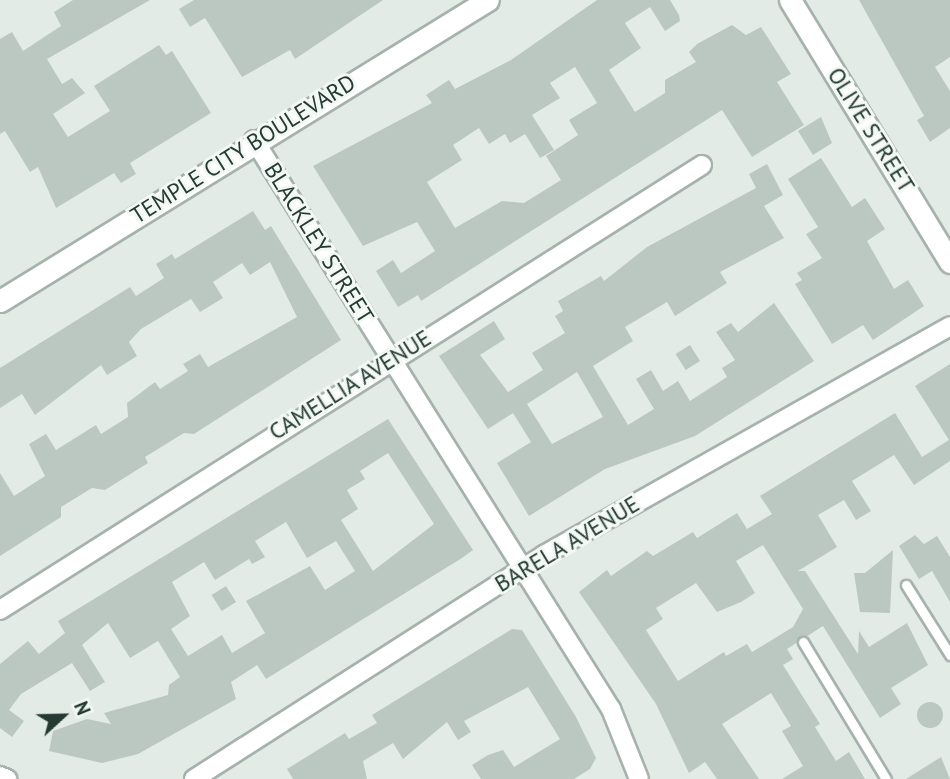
<!DOCTYPE html>
<style>
body{margin:0}
#map{position:relative;width:950px;height:779px;overflow:hidden;background:#e3ebe7;font-family:"PT Sans",sans-serif}
div>[style]{position:absolute}
.building>*{inset:0;background:#bbc8c2;transform-origin:0 0}
.round{border-radius:50%}
.roads{filter:drop-shadow(2px 0 #a6b2ad) drop-shadow(-2px 0 #a6b2ad) drop-shadow(0 2px #a6b2ad) drop-shadow(0 -2px #a6b2ad)}
.lane>*{height:9px;margin:-4.5px;padding:0 4.5px;transform-origin:4.5px;border-radius:4.5px;background:#fff}
.street>*{height:18px;margin:-9px;padding:0 9px;transform-origin:9px;border-radius:9px;background:#fff}
.secondary>*{height:21px;margin:-10.5px;padding:0 10.5px;transform-origin:10.5px;border-radius:10.5px;background:#fff}
span{translate:-50% -50%;white-space:nowrap;text-align:center;line-height:1.15;-webkit-text-stroke:6px #f3f8f5;paint-order:stroke}
.street-label{font-size:23px;color:#243a33}
.north{position:absolute;left:28px;top:681px;width:70px;height:70px;-webkit-text-stroke:5px #f3f8f5;paint-order:stroke;rotate:68deg;font-size:19px;font-weight:700;line-height:28px;text-align:center;color:#243a33}
.north::after{content:'';display:block;margin:auto;width:24px;height:32px;background:#243a33;clip-path:polygon(50% 0,100% 100%,50% 72%,0 100%)}
</style>
<div id="map">
<div class="building">
<i style="clip-path:polygon(73px 0,150px 0,47px 59px,62px 84px,72px 78px,85px 93px,53px 114px,68px 137px,110px 111px,94px 86px,159px 45px,166px 55px,172px 51px,211px 113px,130px 163px,136px 174px,121px 183px,114px 173px,56px 208px,38px 167px,30px 172px,5px 131px,0 134px,0 39px,12px 32px,23px 51px,61px 26px,54px 12px)"></i>
<i style="clip-path:polygon(194px 0,383px 0,295px 59px,290px 50px,242px 77px,205px 18px,190px 27px,179px 9px)"></i>
<i style="clip-path:polygon(evenodd,597px 0,670px 0,679px 15px,680px 21px,665px 31px,650px 7px,625px 23px,641px 48px,609px 70px,635px 112px,665px 93px,665px 80px,696px 62px,689px 52px,697px 44px,732px 25px,746px 35px,761px 27px,791px 74px,777px 82px,804px 125px,752px 157px,722px 110px,421px 301px,418px 295px,398px 307px,376px 271px,393px 260px,401px 273px,435px 251px,417px 222px,363px 246px,313px 166px,432px 103px,426px 95px,449px 80px,455px 89px,511px 60px,597px 0,575px 67px,597px 103px,569px 120px,578px 135px,546px 156px,561px 180px,524px 203px,502px 201px,455px 228px,427px 182px,462px 160px,453px 145px,479px 128px,489px 144px,505px 134px,510px 143px,525px 134px,540px 158px,554px 150px,532px 115px,560px 98px,550px 83px,575px 67px)"></i>
<i style="clip-path:polygon(859px 0,950px 0,950px 57px,935px 67px,950px 91px,950px 128px,930px 142px,917px 120px,924px 116px)"></i>
<i style="clip-path:polygon(821px 117px,832px 143px,813px 155px,798px 131px)"></i>
<i style="clip-path:polygon(821px 158px,852px 207px,865px 198px,885px 229px,867px 241px,894px 289px,908px 280px,924px 306px,873px 340px,863px 325px,832px 344px,795px 284px,802px 280px,797px 273px,822px 258px,806px 234px,818px 227px,788px 179px)"></i>
<i style="clip-path:polygon(evenodd,767px 164px,783px 195px,764px 206px,784px 238px,720px 272px,727px 283px,675px 316px,667px 302px,625px 327px,633px 341px,593px 366px,628px 425px,654px 409px,636px 379px,651px 370px,663px 391px,678px 381px,690px 401px,727px 377px,722px 368px,735px 360px,716px 332px,731px 323px,738px 332px,774px 303px,814px 361px,695px 436px,605px 469px,529px 516px,497px 463px,531px 442px,513px 413px,488px 429px,439px 356px,494px 321px,505px 339px,480px 355px,508px 392px,543px 370px,532px 353px,565px 333px,555px 316px,563px 311px,558px 301px,601px 276px,604px 281px,647px 247px,756px 188px,749px 174px,767px 164px,577px 372px,603px 417px,552px 444px,527px 404px,577px 372px)"></i>
<i style="clip-path:polygon(253px 211px,265px 230px,271px 226px,341px 340px,194px 434px,184px 433px,145px 457px,148px 463px,105px 490px,92px 488px,61px 507px,61px 517px,0 556px,0 473px,14px 496px,45px 476px,29px 444px,46px 434px,56px 450px,96px 425px,101px 434px,128px 417px,127px 403px,155px 382px,160px 389px,188px 371px,183px 364px,200px 354px,208px 367px,297px 317px,270px 262px,250px 275px,242px 263px,213px 282px,223px 298px,200px 312px,191px 299px,141px 329px,129px 342px,137px 356px,107px 375px,101px 365px,35px 415px,22px 394px,0 408px,0 368px,130px 287px,136px 296px,164px 278px,156px 264px,172px 254px,175px 259px)"></i>
<i style="left:690px;top:345px;width:19px;height:17px;rotate:58deg"></i>
<i style="clip-path:polygon(evenodd,950px 364px,950px 461px,914px 485px,894px 455px,852px 481px,871px 511px,856px 520px,844px 500px,818px 515px,837px 547px,798px 571px,805px 571px,858px 654px,859px 631px,869px 647px,907px 623px,928px 665px,891px 688px,901px 704px,880px 718px,823px 626px,787px 649px,793px 659px,783px 665px,820px 724px,815px 727px,836px 761px,849px 752px,865px 779px,782px 779px,803px 766px,782px 731px,791px 726px,771px 693px,722px 724px,759px 779px,717px 779px,705px 762px,689px 773px,656px 704px,579px 592px,607px 570px,611px 576px,647px 551px,653px 556px,693px 532px,697px 538px,737px 513px,747px 529px,772px 514px,760px 496px,895px 413px,922px 457px,949px 440px,915px 386px,950px 364px,763px 545px,803px 609px,793px 627px,752px 652px,747px 644px,726px 656px,724px 652px,678px 681px,646px 630px,663px 619px,656px 608px,696px 583px,717px 612px,741px 602px,755px 593px,736px 561px,763px 545px)"></i>
<i style="clip-path:polygon(evenodd,388px 419px,473px 550px,462px 558px,266px 679px,257px 665px,231px 682px,236px 699px,138px 754px,102px 763px,49px 751px,53px 731px,87px 719px,111px 724px,104px 713px,168px 695px,169px 685px,180px 677px,158px 641px,130px 658px,108px 623px,82px 645px,105px 682px,90px 691px,72px 663px,21px 694px,9px 710px,24px 721px,12px 737px,0 728px,0 664px,28px 641px,39px 654px,65px 633px,58px 621px,388px 419px,388px 453px,434px 524px,373px 571px,341px 520px,358px 509px,347px 490px,365px 479px,360px 471px,388px 453px,388px 419px,286px 522px,307px 558px,336px 541px,355px 571px,325px 590px,310px 566px,246px 601px,265px 633px,232px 653px,222px 635px,188px 656px,171px 629px,190px 616px,172px 582px,204px 562px,215px 580px,249px 559px,252px 564px,265px 557px,255px 541px,286px 522px)"></i>
<i style="clip-path:polygon(915px 535px,924px 544px,937px 536px,950px 557px,950px 602px,932px 571px,919px 579px,899px 546px)"></i>
<i style="clip-path:polygon(893px 550px,890px 613px,860px 612px,854px 573px,865px 573px)"></i>
<i style="left:226px;top:586px;width:19px;height:17px;rotate:58deg"></i>
<i style="clip-path:polygon(512px 629px,522px 630px,576px 717px,596px 758px,590px 769px,574px 779px,481px 779px,472px 765px,488px 755px,503px 750px,514px 767px,560px 739px,528px 687px,464px 721px,471px 732px,458px 740px,447px 722px,403px 759px,393px 743px,363px 761px,367px 779px,293px 779px,287px 769px,345px 733px,349px 739px,377px 723px,372px 715px)"></i>
<i class="round" style="left:917px;top:702px;width:26px;height:26px"></i>
<i style="clip-path:polygon(941px 757px,950px 779px,906px 779px)"></i>
</div>
<div class="roads">
<div class="lane">
<i style="left:906px;top:585px;width:83px;rotate:57.8deg"></i>
<i style="left:803px;top:642px;width:160px;rotate:58.8deg"></i>
</div>
<div class="street">
<i style="left:254px;top:140px;width:672px;rotate:57.9deg"></i>
<i style="left:611px;top:709px;width:75px;rotate:68.2deg"></i>
<i style="left:0;top:610px;width:831px;rotate:-32.37deg"></i>
<i style="left:0;top:776px;width:8px;rotate:23deg"></i>
<i style="left:194px;top:779px;width:416px;rotate:-32.6deg"></i>
<i style="left:544px;top:555px;width:466px;rotate:-29.4deg"></i>
</div>
<div class="secondary">
<i style="left:790px;top:0;width:307px;rotate:58.6deg"></i>
<i style="left:0;top:301px;width:573px;rotate:-31.67deg"></i>
</div>
</div>
<div class="street-label">
<span style="left:871px;top:130px;rotate:58deg">OLIVE STREET</span>
<span style="left:243px;top:149px;rotate:-32deg">TEMPLE CITY BOULEVARD</span>
<span style="left:319px;top:243px;rotate:58deg">BLACKLEY STREET</span>
<span style="left:350px;top:385px;rotate:-32deg">CAMELLIA AVENUE</span>
<span style="left:567px;top:544px;rotate:-31deg">BARELA AVENUE</span>
</div>
<div class="north">N</div>
</div>
